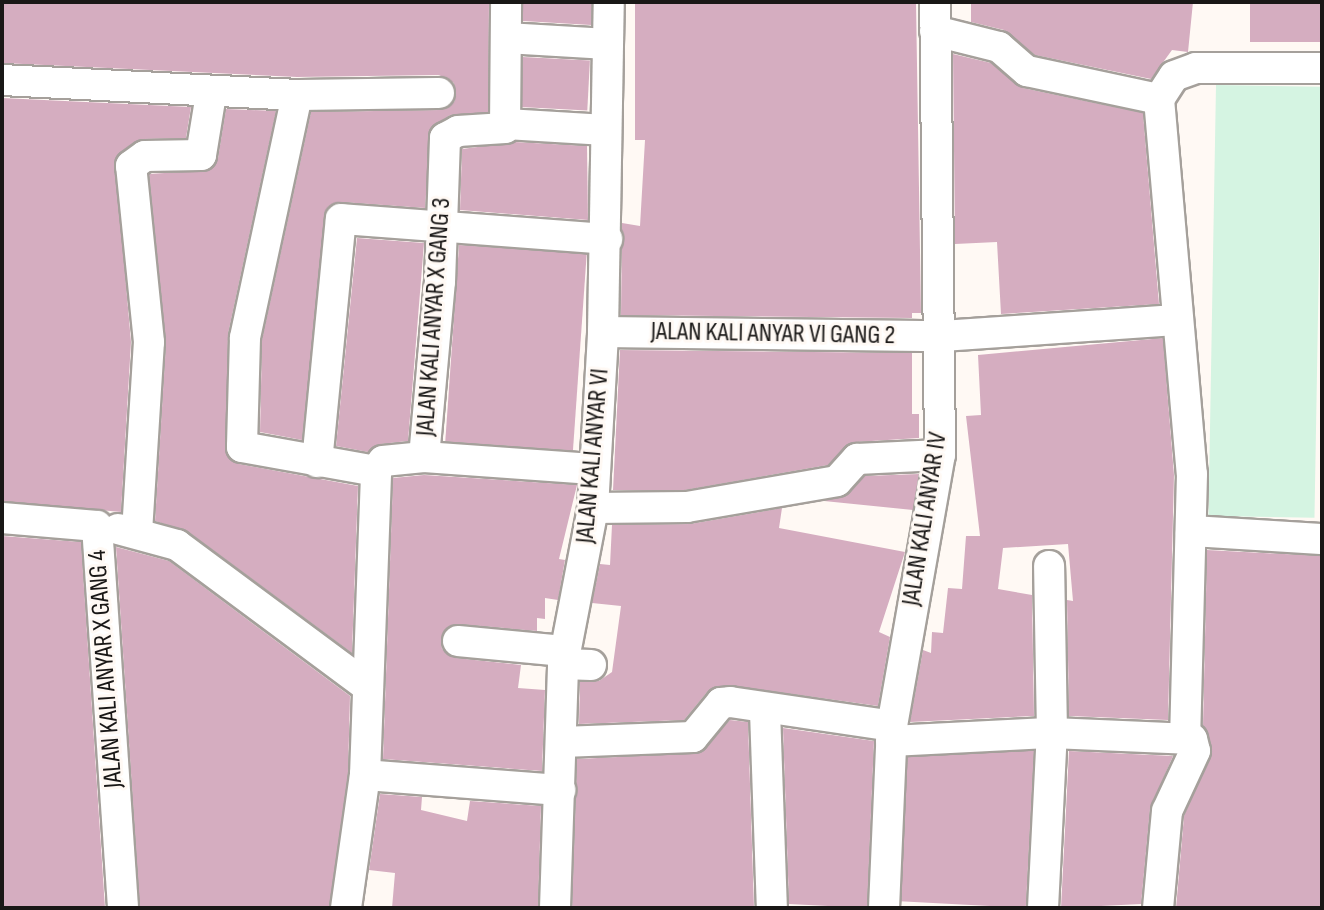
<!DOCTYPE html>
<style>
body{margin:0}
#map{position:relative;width:1324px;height:910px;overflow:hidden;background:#fff9f4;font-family:"Sofia Sans Condensed",sans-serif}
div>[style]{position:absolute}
.green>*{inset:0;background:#d5f4e2;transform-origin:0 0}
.building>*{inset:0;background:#d5adc0;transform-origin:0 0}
.roads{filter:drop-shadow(2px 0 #a5a09b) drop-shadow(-2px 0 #a5a09b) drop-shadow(0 2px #a5a09b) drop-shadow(0 -2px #a5a09b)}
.street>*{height:30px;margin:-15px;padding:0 15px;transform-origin:15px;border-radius:15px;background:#fff}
span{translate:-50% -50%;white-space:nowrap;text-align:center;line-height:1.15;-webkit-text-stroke:6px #fff9f4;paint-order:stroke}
.street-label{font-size:26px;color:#191716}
.frame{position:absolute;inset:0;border:4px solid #191716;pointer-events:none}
</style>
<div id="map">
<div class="green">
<i style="left:1216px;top:85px;width:106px;height:431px;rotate:1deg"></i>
</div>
<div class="building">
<i style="clip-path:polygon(2px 2px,489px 2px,488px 112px,450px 115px,431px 128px,425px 208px,342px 202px,326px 210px,302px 440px,260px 432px,262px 340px,311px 112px,440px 110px,455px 101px,454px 83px,439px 75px,297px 77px,2px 63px)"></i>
<i style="clip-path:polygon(523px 2px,592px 2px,591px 25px,523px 21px)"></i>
<i style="clip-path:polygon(635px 2px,916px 2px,921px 313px,912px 313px,912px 318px,621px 315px,622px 223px,640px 226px,645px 140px,635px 140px)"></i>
<i style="clip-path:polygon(971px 2px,1193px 2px,1188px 52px,1172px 50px,1151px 79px,1035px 55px,1004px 30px,971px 22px)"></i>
<i style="left:1250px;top:2px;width:72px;height:40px"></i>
<i style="clip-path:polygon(953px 54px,991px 63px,1023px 88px,1143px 113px,1159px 304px,1001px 314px,997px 242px,955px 244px)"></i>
<i style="left:523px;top:57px;width:67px;height:50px;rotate:3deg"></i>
<i style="clip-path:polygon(2px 98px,191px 107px,186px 138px,144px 139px,115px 159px,131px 342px,121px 512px,2px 501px)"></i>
<i style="clip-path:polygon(226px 109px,276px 111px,228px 334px,226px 454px,239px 464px,358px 486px,352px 653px,187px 531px,155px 521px,166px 343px,149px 174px,210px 170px,218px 158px)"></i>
<i style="clip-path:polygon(515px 142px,587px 146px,588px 220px,460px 210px,462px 149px)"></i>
<i style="clip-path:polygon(357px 238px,424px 243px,408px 441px,381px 444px,368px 452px,336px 446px)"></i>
<i style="left:459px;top:245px;width:128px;height:197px;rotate:4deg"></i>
<i style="clip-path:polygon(1163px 338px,1174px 475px,1168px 720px,1069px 716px,1067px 600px,1073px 601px,1068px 544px,1003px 548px,998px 589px,1032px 595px,1034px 716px,910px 722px,923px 650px,931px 653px,932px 632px,943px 633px,948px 588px,962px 589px,966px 536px,980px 536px,966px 416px,981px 415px,978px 355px)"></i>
<i style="clip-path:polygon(620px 350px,912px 353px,912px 414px,919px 414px,919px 438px,856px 442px,828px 465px,685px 490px,613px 490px)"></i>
<i style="clip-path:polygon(919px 474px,913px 510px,824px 501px,849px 493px,865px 476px)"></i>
<i style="clip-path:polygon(424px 475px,577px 485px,559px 559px,565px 560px,558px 600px,545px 598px,545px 619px,537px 618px,537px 631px,459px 624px,441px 639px,442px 649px,456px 658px,521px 665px,518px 688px,545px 690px,542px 771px,383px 759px,393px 478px)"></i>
<i style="clip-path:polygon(782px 508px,779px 528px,905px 552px,879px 632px,890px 637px,878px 706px,728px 685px,708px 691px,684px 720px,579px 724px,580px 682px,599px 681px,612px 672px,621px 606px,592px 603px,600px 564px,610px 565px,612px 525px,690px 524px)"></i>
<i style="clip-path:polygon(2px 536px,81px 542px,105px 908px,2px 908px)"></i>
<i style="clip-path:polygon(116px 547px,169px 561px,350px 696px,348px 773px,329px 908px,140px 908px)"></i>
<i style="clip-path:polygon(1207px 550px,1322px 556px,1322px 908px,1176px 908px,1184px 816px,1212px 748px,1203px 725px)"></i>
<i style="clip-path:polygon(730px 720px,748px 722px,754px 908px,572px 908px,577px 759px,700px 753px)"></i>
<i style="clip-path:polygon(783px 728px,874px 741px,867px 908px,789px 904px)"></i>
<i style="left:1034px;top:751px;width:157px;height:126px;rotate:93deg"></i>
<i style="clip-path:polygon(1069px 751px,1173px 756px,1150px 809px,1141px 904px,1061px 908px)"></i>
<i style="clip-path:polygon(380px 794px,422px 797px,421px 810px,467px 821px,470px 801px,541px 806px,538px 908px,392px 908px,395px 873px,369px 870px)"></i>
</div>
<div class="roads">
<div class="street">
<i style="left:935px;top:31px;width:66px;rotate:14deg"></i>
<i style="left:999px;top:47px;width:37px;rotate:41deg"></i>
<i style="left:1027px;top:71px;width:135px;rotate:12deg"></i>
<i style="left:1159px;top:99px;width:27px;rotate:-57deg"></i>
<i style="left:1174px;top:76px;width:23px;rotate:-20deg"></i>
<i style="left:1196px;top:68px;width:126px"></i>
<i style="left:506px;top:38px;width:102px;rotate:3.4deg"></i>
<i style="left:2px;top:80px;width:295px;rotate:2.9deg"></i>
<i style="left:297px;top:95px;width:249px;rotate:102.1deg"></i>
<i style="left:245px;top:338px;width:109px;rotate:91.6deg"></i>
<i style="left:242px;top:447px;width:136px;rotate:10.2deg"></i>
<i style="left:297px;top:95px;width:142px;rotate:-0.8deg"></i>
<i style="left:1159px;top:99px;width:376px;rotate:85deg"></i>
<i style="left:1192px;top:474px;width:263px;rotate:91.5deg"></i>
<i style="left:506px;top:124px;width:100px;rotate:3.4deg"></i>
<i style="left:603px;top:332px;width:339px;rotate:0.7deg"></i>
<i style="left:942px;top:336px;width:234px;rotate:-3.9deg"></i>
<i style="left:424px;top:457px;width:169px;rotate:4.1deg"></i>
<i style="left:317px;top:462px;width:244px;rotate:-84.4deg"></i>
<i style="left:341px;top:219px;width:267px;rotate:4.3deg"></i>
<i style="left:593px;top:508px;width:94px;rotate:-0.6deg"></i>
<i style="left:687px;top:507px;width:152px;rotate:-9.8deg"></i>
<i style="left:837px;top:481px;width:30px;rotate:-48deg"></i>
<i style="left:857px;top:459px;width:83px;rotate:-2.8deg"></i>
<i style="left:2px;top:518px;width:95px;rotate:4.8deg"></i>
<i style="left:97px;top:526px;width:383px;rotate:86.1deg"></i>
<i style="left:118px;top:529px;width:61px;rotate:15.2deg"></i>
<i style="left:177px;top:545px;width:238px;rotate:36.6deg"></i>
<i style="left:1191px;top:531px;width:131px;rotate:3.5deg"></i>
<i style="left:137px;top:532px;width:190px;rotate:-86.4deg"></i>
<i style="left:149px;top:342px;width:177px;rotate:-95.8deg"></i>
<i style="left:131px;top:166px;width:17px;rotate:-36deg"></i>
<i style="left:145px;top:156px;width:56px;rotate:-1deg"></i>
<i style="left:201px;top:155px;width:62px;rotate:-80.7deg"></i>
<i style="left:458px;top:641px;width:106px;rotate:5.4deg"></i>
<i style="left:563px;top:664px;width:28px;rotate:2deg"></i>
<i style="left:765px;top:711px;width:197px;rotate:88deg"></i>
<i style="left:1052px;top:733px;width:140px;rotate:2.5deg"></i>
<i style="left:1192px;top:739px;width:12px;rotate:76deg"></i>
<i style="left:1195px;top:751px;width:66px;rotate:115deg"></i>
<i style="left:1167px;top:811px;width:97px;rotate:95.3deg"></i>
<i style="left:891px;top:741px;width:157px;rotate:-2.9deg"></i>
<i style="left:562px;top:742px;width:131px;rotate:-2.2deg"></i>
<i style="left:693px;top:737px;width:44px;rotate:-50.5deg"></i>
<i style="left:721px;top:703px;width:9px;rotate:-6deg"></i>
<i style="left:730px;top:702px;width:164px;rotate:8.4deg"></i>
<i style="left:365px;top:775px;width:196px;rotate:4.4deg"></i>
<i style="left:346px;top:908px;width:134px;rotate:-81.9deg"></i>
<i style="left:365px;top:775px;width:304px;rotate:-87.9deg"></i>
<i style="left:376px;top:471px;width:12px;rotate:-55deg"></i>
<i style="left:383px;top:461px;width:41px;rotate:-5.6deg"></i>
<i style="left:424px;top:457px;width:176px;rotate:-84.8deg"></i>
<i style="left:440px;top:282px;width:144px;rotate:-88deg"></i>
<i style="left:445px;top:138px;width:15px;rotate:-28deg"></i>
<i style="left:458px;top:131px;width:47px;rotate:-3.7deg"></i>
<i style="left:505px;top:128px;width:126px;rotate:-89.5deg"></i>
<i style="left:555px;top:908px;width:244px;rotate:-88.1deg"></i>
<i style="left:563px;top:664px;width:159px;rotate:-79.1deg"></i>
<i style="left:593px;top:508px;width:176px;rotate:-86.7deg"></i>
<i style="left:603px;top:332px;width:330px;rotate:-89deg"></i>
<i style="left:884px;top:908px;width:182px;rotate:-87.5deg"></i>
<i style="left:892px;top:726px;width:275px;rotate:-80deg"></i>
<i style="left:940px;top:455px;width:453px;rotate:-90.6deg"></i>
<i style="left:1043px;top:908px;width:175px;rotate:-87.1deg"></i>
<i style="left:1052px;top:733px;width:167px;rotate:-91deg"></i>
</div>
</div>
<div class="street-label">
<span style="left:434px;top:317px;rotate:-86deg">JALAN KALI ANYAR X GANG 3</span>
<span style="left:773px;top:334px;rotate:1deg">JALAN KALI ANYAR VI GANG 2</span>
<span style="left:593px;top:456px;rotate:-85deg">JALAN KALI ANYAR VI</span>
<span style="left:925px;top:519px;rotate:-81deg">JALAN KALI ANYAR IV</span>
<span style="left:106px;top:669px;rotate:-94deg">JALAN KALI ANYAR X GANG 4</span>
</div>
<div class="frame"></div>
</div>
